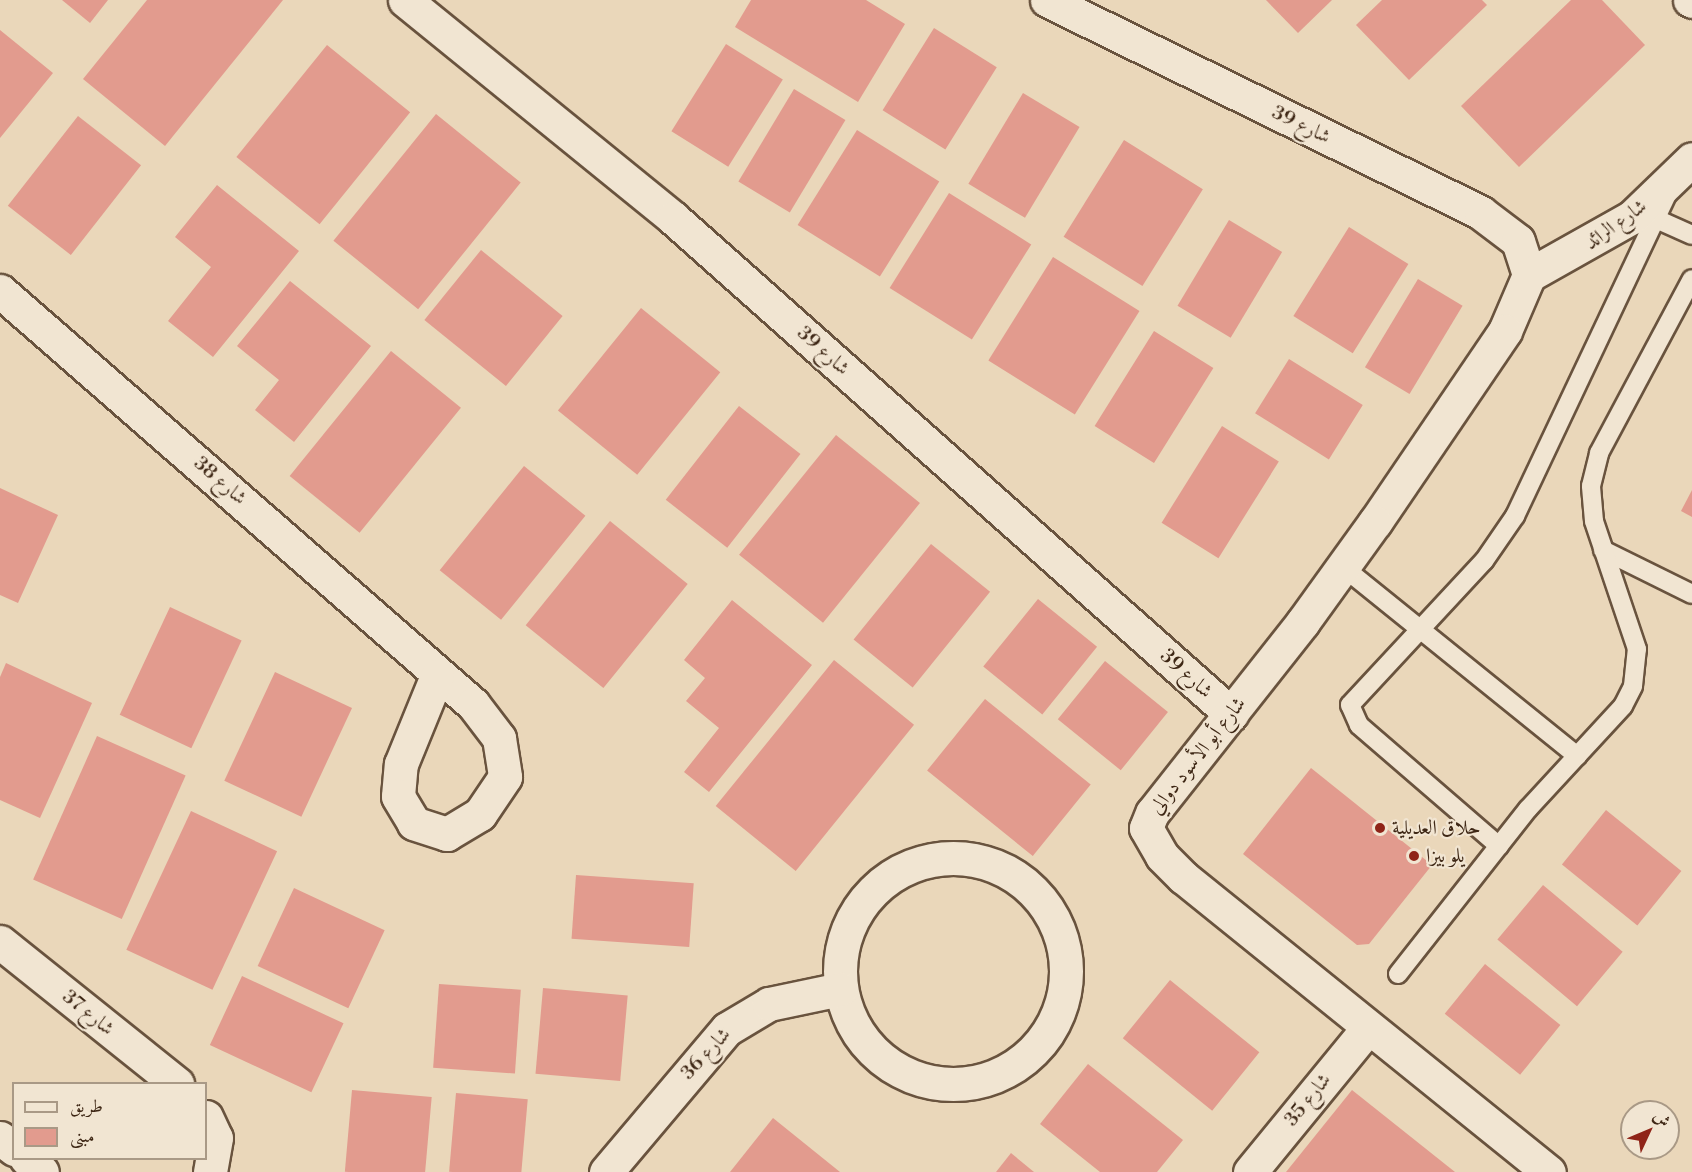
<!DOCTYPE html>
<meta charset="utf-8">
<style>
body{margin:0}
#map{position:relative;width:1692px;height:1172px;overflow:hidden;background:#ead7ba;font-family:"Libre Bodoni",Amiri,serif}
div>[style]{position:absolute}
.building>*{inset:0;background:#e29b8e;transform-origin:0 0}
.roads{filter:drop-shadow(2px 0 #69533e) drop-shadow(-2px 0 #69533e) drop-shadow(0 2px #69533e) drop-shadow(0 -2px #69533e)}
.lane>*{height:18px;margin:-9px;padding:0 9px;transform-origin:9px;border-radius:9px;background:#f1e5d2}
.street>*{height:33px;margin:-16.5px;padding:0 16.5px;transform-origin:16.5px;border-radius:16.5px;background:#f1e5d2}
.street>.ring{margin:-16.5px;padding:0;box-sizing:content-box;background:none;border:33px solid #f1e5d2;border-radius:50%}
.dots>*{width:16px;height:16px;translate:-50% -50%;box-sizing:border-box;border:3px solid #f1e5d2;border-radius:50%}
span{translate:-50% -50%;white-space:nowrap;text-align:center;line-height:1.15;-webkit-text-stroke:4.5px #f1e5d2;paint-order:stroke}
.street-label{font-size:20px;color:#3e2715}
.poi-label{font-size:20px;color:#3e2715}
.left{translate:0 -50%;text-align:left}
.legend{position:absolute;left:12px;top:1082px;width:195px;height:78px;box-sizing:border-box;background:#f1e5d2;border:2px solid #a99986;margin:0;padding:8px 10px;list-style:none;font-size:18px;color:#3e2715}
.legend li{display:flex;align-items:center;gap:12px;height:30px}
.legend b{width:30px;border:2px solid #a99986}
.north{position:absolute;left:1620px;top:1100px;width:60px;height:60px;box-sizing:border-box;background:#f1e5d2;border:2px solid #a99986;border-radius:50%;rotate:46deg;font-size:16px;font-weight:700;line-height:24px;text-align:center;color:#3e2715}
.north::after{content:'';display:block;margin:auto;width:21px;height:27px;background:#8f2418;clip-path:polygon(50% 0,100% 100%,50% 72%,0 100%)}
</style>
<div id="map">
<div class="building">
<i style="clip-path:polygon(62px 0,108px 0,90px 23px)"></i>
<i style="clip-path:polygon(147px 0,283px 0,165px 146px,83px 79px)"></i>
<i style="clip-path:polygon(751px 0,866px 0,905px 24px,858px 102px,735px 27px)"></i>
<i style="clip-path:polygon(1266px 0,1332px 0,1298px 33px)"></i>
<i style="clip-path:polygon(1382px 0,1482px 0,1487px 5px,1409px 80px,1356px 25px)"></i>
<i style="clip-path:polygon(1571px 0,1602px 0,1645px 45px,1519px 167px,1461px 106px)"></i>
<i style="left:934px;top:28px;width:74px;height:97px;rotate:32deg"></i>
<i style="clip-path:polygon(0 30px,53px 73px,0 138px)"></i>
<i style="left:726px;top:44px;width:67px;height:103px;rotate:32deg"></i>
<i style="left:327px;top:45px;width:107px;height:144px;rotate:39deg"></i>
<i style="left:794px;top:89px;width:60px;height:108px;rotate:31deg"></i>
<i style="left:1023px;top:93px;width:66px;height:106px;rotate:31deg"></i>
<i style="left:436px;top:114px;width:109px;height:163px;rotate:39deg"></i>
<i style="left:78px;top:116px;width:80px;height:114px;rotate:38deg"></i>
<i style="left:857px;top:130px;width:97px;height:112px;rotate:32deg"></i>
<i style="left:1124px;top:140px;width:93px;height:114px;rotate:32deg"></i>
<i style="clip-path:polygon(217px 185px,299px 251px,213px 357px,168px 321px,211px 267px,175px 237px)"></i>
<i style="left:949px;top:193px;width:97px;height:112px;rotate:32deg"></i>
<i style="left:1229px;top:220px;width:62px;height:100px;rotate:31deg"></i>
<i style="left:1349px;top:227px;width:70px;height:105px;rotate:32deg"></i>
<i style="left:481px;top:250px;width:105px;height:90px;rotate:39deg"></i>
<i style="left:1053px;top:257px;width:102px;height:122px;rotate:32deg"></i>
<i style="left:1418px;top:279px;width:52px;height:103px;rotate:31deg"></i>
<i style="clip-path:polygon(290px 281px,371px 346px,294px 442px,255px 410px,279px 380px,237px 346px)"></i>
<i style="left:641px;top:308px;width:102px;height:132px;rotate:39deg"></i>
<i style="left:1154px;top:331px;width:70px;height:112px;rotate:32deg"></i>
<i style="left:391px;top:351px;width:90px;height:161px;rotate:39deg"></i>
<i style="left:1289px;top:359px;width:87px;height:64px;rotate:32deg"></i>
<i style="left:739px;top:406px;width:78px;height:119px;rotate:38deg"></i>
<i style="left:1222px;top:426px;width:67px;height:114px;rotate:32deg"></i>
<i style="left:836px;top:435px;width:108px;height:154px;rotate:39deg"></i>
<i style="left:524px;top:466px;width:79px;height:134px;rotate:39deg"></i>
<i style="clip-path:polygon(0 488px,58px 515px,18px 603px,0 595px)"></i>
<i style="clip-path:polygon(1692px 490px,1692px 517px,1681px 511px)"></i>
<i style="left:610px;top:521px;width:100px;height:134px;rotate:39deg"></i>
<i style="left:931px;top:544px;width:76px;height:123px;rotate:39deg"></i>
<i style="left:1038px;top:599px;width:76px;height:87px;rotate:39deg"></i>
<i style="clip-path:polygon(732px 600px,812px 665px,709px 792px,684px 772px,719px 728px,686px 701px,705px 678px,684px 660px)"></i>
<i style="left:170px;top:607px;width:79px;height:119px;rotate:25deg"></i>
<i style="left:834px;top:660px;width:103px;height:188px;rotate:39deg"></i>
<i style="left:1105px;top:661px;width:81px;height:75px;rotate:39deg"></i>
<i style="clip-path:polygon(6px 663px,92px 703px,40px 818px,0 800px,0 677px)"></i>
<i style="left:275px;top:672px;width:85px;height:120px;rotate:25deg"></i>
<i style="left:985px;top:699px;width:136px;height:92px;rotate:39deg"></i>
<i style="left:97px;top:736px;width:97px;height:157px;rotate:24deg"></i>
<i style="clip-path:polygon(1311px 768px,1432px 865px,1369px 944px,1357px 945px,1243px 854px)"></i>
<i style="left:1606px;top:810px;width:97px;height:70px;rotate:39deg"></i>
<i style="left:191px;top:811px;width:95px;height:153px;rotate:25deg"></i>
<i style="left:576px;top:875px;width:118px;height:64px;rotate:4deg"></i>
<i style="left:1543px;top:885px;width:104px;height:71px;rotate:40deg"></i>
<i style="left:294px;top:888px;width:100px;height:86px;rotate:25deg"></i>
<i style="left:1485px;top:964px;width:97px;height:64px;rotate:39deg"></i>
<i style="left:242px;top:976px;width:112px;height:76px;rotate:25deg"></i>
<i style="left:1170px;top:980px;width:115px;height:75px;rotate:39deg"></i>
<i style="left:439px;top:984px;width:82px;height:84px;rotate:4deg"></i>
<i style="left:543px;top:988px;width:85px;height:86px;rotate:5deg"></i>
<i style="clip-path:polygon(1088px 1064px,1183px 1140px,1157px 1172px,1100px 1172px,1040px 1124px)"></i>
<i style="left:352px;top:1090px;width:80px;height:82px;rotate:5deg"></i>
<i style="clip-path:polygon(1352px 1090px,1455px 1172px,1286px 1172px)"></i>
<i style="left:456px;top:1093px;width:72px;height:79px;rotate:5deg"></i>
<i style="clip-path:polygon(773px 1118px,840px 1172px,730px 1172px)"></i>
<i style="clip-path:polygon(1011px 1153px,1034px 1172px,996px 1172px)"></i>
</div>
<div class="roads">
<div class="lane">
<i style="left:1656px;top:219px;width:39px;rotate:24deg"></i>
<i style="left:1603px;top:550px;width:99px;rotate:26.3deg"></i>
<i style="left:1343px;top:567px;width:301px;rotate:38.9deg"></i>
<i style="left:1499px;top:846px;width:185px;rotate:-139.2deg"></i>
<i style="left:1359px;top:725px;width:22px;rotate:-114deg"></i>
<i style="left:1350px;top:705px;width:197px;rotate:-47.1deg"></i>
<i style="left:1484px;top:561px;width:55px;rotate:-55.4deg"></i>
<i style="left:1515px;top:516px;width:358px;rotate:-64.7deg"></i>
<i style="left:1398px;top:974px;width:210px;rotate:-51.8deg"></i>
<i style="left:1528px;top:809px;width:140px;rotate:-47.3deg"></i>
<i style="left:1623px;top:706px;width:22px;rotate:-63deg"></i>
<i style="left:1633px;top:686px;width:37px;rotate:-84deg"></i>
<i style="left:1637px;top:649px;width:135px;rotate:-108.6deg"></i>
<i style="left:1594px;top:521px;width:35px;rotate:-95deg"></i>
<i style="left:1591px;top:486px;width:34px;rotate:-76deg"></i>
<i style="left:1599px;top:453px;width:197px;rotate:-61.9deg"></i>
</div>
<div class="street">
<i style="left:405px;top:0;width:345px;rotate:39.1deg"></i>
<i style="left:673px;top:218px;width:747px;rotate:41.63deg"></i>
<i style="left:1047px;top:0;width:483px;rotate:26.1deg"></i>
<i style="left:1481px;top:213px;width:46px;rotate:37.1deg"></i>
<i style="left:1518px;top:241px;width:36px;rotate:72deg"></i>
<i style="left:1690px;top:0;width:2px;rotate:27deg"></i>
<i style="left:1529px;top:275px;width:61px;rotate:113.2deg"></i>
<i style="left:1505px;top:331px;width:231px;rotate:124.2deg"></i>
<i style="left:1375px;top:522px;width:123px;rotate:125.8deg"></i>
<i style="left:1303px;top:622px;width:243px;rotate:128.3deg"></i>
<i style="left:1152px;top:813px;width:16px;rotate:112deg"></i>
<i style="left:1146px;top:828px;width:32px;rotate:60deg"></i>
<i style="left:1162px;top:856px;width:30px;rotate:45deg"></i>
<i style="left:1183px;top:877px;width:470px;rotate:38.9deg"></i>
<i style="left:1529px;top:275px;width:118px;rotate:-29.4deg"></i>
<i style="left:1632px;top:217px;width:83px;rotate:-44deg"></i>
<i style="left:0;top:291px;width:628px;rotate:41.13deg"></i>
<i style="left:473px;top:704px;width:43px;rotate:52.6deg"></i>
<i style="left:499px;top:738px;width:39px;rotate:81deg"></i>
<i style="left:505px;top:777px;width:45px;rotate:124deg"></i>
<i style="left:480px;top:814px;width:39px;rotate:149deg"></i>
<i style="left:447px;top:834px;width:35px;rotate:-162deg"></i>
<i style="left:414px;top:823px;width:31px;rotate:-121deg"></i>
<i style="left:398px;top:796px;width:32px;rotate:-85deg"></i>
<i style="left:401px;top:764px;width:95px;rotate:-67.8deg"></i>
<i class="ring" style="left:840px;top:858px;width:193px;height:193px"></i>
<i style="left:0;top:942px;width:227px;rotate:38.7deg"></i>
<i style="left:206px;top:1117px;width:23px;rotate:65deg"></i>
<i style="left:216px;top:1138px;width:35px;rotate:100deg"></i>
<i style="left:0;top:1138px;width:18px;rotate:38deg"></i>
<i style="left:26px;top:1158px;width:21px;rotate:41deg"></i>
<i style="left:606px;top:1172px;width:187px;rotate:-49.8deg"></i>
<i style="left:727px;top:1029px;width:49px;rotate:-30.8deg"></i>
<i style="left:769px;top:1004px;width:73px;rotate:-11.9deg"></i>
<i style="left:1250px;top:1172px;width:185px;rotate:-50.7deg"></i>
</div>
</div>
<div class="dots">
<i style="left:1380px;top:828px;background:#8f2418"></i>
<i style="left:1414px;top:856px;background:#8f2418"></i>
</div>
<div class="street-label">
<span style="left:1301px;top:125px;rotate:26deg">شارع 39</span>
<span style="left:1616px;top:225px;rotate:-36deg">شارع الرائد</span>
<span style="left:823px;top:351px;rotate:42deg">شارع 39</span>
<span style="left:220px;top:481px;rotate:41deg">شارع 38</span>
<span style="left:1186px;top:674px;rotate:42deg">شارع 39</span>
<span style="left:1198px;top:756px;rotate:-52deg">شارع أبو الأسود دوالي</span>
<span style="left:88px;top:1013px;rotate:39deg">شارع 37</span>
<span style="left:706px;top:1054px;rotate:-47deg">شارع 36</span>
<span style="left:1308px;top:1100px;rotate:-51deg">شارع 35</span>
</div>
<div class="poi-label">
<span class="left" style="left:1392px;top:828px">حلاق العديلية</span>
<span class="left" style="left:1426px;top:856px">يلو بيزا</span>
</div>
<ul class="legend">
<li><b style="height:8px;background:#f1e5d2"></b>طريق</li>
<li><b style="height:16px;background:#e29b8e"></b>مبنى</li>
</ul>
<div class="north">ش</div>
</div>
